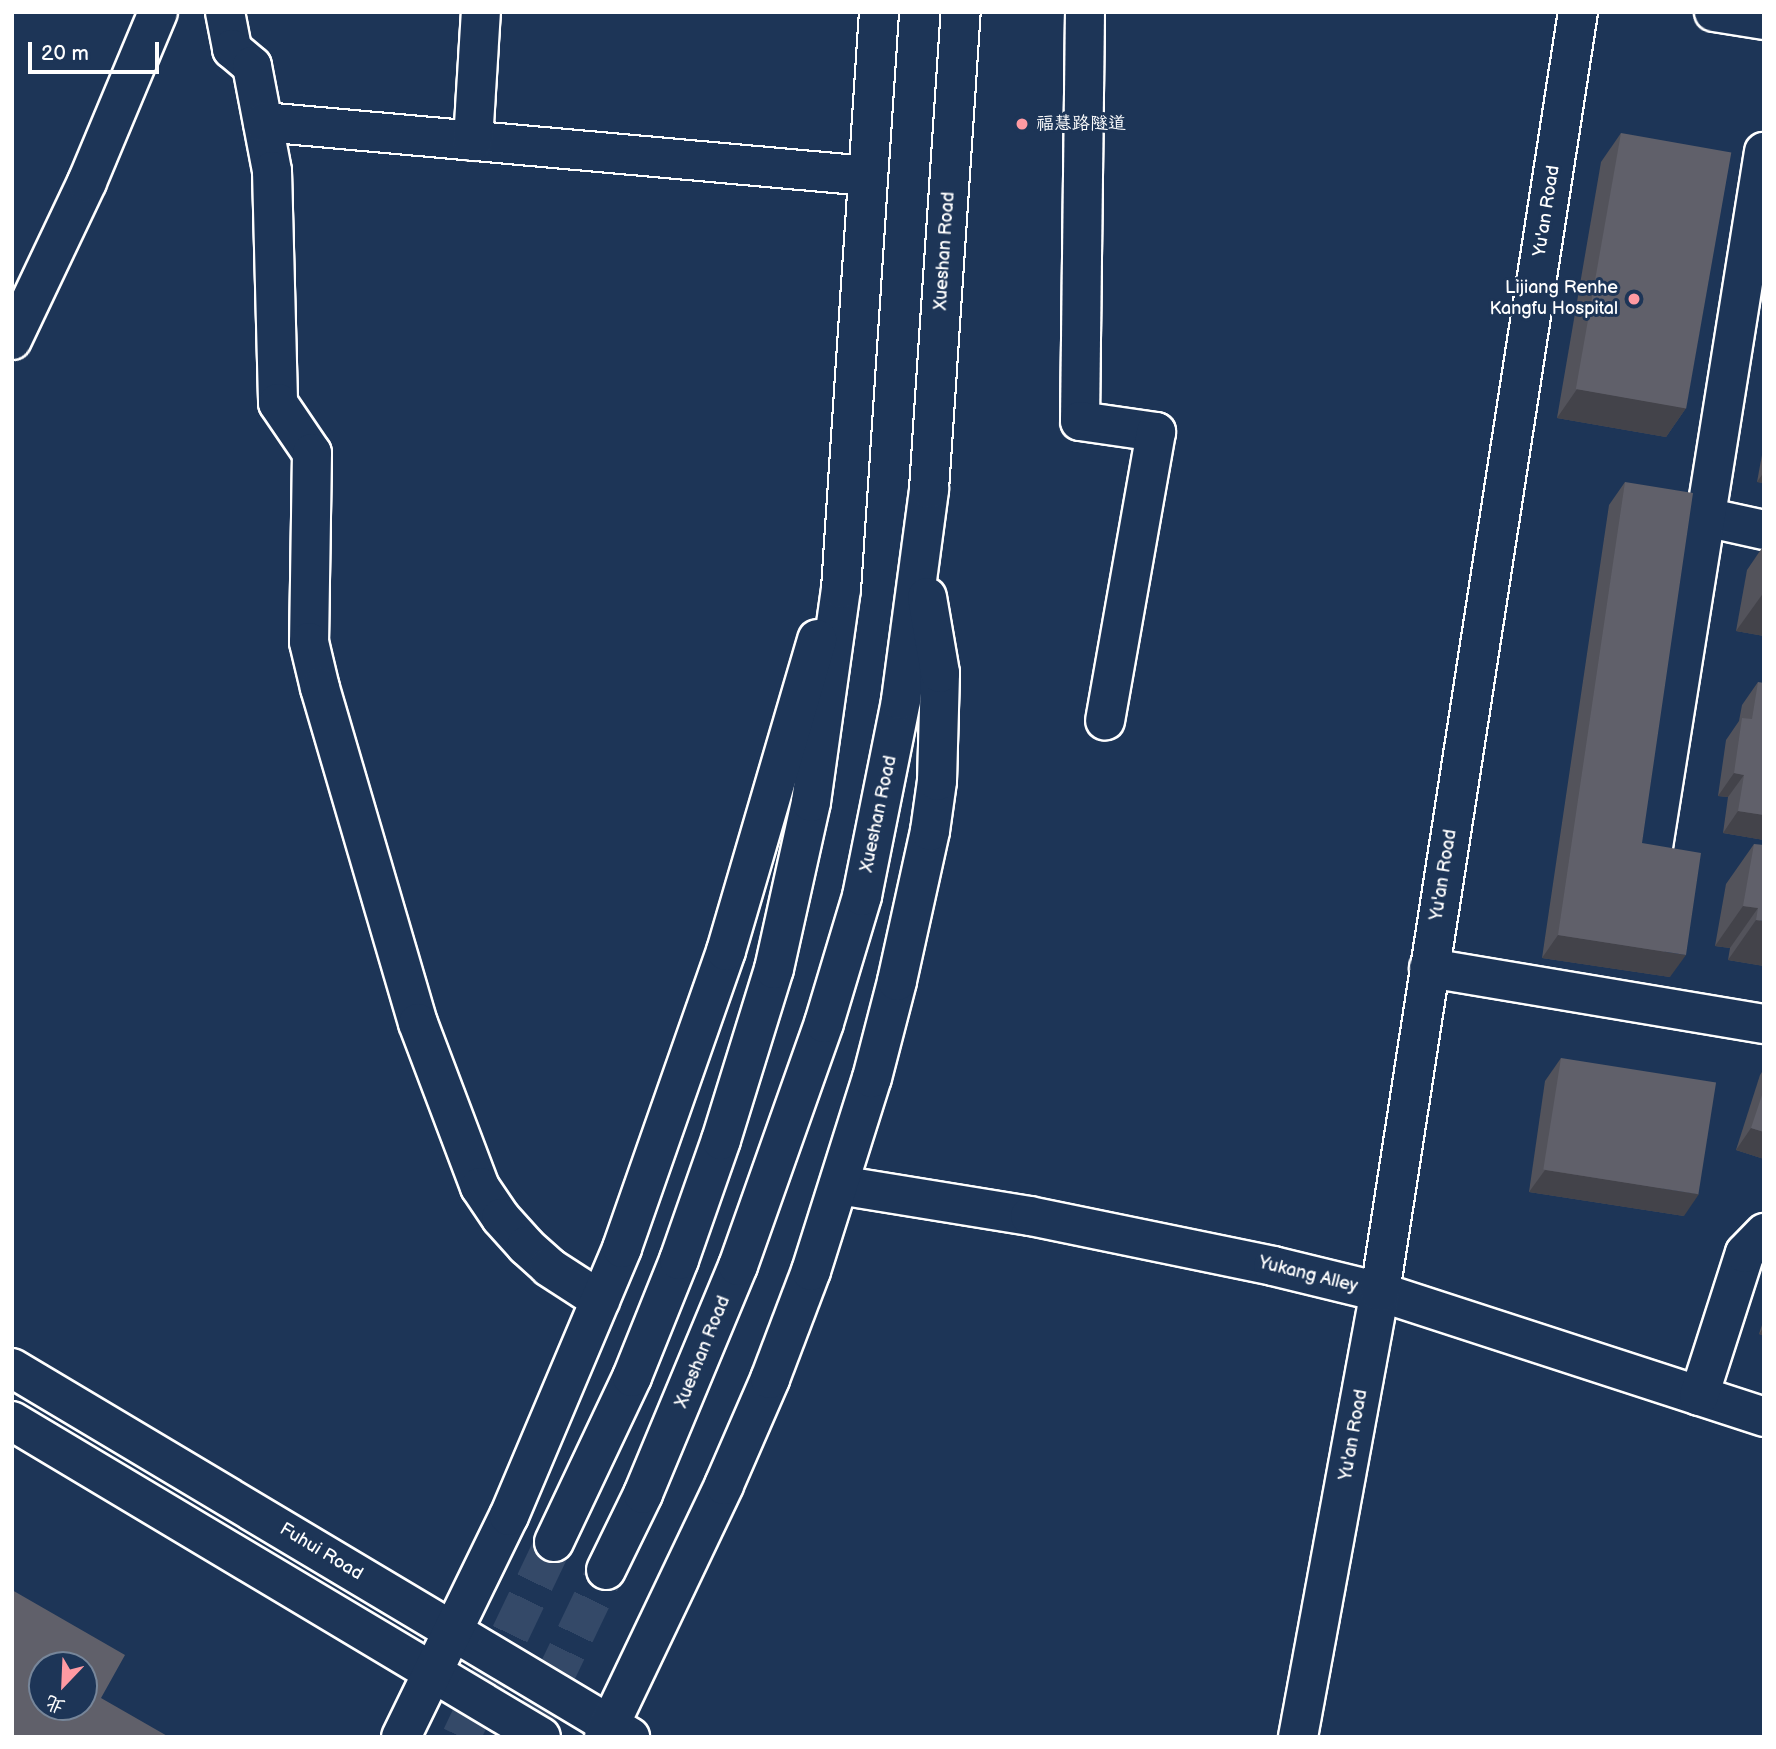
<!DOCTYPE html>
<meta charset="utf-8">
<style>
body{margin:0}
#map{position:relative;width:1776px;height:1749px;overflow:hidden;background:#1d3557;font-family:"Balsamiq Sans","LXGW WenKai TC",sans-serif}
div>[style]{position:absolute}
.major-tunnel>*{height:38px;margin-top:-19px;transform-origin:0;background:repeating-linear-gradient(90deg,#344968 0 38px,transparent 0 57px)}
.roads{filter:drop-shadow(2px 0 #fff) drop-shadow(-2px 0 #fff) drop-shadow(0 2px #fff) drop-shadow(0 -2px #fff)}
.minor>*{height:38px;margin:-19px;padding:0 19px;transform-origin:19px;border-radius:19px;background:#1d3557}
.major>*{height:38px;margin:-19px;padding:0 19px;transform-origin:19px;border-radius:19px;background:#1d3557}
.wall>*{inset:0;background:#53535b}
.shaded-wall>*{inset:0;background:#43434a}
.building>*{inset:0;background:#60606a;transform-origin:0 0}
.dots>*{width:19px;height:19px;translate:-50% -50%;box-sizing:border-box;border:4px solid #1d3557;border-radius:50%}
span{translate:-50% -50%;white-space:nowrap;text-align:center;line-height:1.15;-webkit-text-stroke:6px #1d3557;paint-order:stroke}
.poi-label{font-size:18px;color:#fff}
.left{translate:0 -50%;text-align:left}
.right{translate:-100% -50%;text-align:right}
.street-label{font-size:18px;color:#fff}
.frame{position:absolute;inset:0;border:14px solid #fff;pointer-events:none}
.north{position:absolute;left:28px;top:1651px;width:70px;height:70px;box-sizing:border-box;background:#1d3557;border:2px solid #77869a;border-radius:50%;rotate:203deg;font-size:19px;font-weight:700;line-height:28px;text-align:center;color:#fff}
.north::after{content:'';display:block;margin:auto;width:24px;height:32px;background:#ff9aa2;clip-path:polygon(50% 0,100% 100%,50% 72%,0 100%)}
.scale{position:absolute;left:28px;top:42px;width:131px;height:32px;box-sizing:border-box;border:4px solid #fff;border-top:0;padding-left:9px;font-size:21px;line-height:24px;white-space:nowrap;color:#fff;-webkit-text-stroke:5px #1d3557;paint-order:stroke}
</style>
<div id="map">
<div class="major-tunnel">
<i style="left:461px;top:1737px;width:216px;rotate:-64.5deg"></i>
<i style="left:526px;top:1737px;width:185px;rotate:-64.4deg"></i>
</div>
<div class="roads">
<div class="minor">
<i style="left:225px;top:12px;width:38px;rotate:79deg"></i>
<i style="left:232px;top:49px;width:26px;rotate:40deg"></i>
<i style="left:252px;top:66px;width:107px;rotate:79.2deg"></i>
<i style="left:272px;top:171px;width:232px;rotate:88.5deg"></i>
<i style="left:278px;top:403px;width:60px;rotate:55.8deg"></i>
<i style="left:312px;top:453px;width:189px;rotate:90.9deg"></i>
<i style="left:309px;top:642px;width:47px;rotate:76.6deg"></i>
<i style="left:320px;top:688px;width:349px;rotate:73.7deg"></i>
<i style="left:418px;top:1023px;width:175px;rotate:69.3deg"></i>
<i style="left:480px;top:1187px;width:37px;rotate:56deg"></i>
<i style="left:501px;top:1218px;width:38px;rotate:48deg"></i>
<i style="left:526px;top:1246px;width:31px;rotate:42deg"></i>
<i style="left:549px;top:1267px;width:61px;rotate:32.9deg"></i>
<i style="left:1085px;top:12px;width:409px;rotate:90.7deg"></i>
<i style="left:1080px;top:421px;width:77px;rotate:8.2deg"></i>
<i style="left:1156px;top:432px;width:293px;rotate:100deg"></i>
<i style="left:1714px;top:12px;width:51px;rotate:9.1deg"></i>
<i style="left:263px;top:122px;width:607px;rotate:5.1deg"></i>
<i style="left:473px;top:141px;width:129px;rotate:-86.5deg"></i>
<i style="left:12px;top:340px;width:175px;rotate:-64.6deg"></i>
<i style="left:87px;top:182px;width:184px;rotate:-67.3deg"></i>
<i style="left:1705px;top:517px;width:60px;rotate:12.4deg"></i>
<i style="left:1653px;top:847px;width:704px;rotate:-80.93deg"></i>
<i style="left:1429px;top:968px;width:340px;rotate:9.5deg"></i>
<i style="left:839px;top:1185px;width:193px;rotate:9.2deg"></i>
<i style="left:1030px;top:1216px;width:248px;rotate:11.6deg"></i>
<i style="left:1273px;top:1266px;width:110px;rotate:13.7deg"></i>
<i style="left:1380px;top:1292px;width:404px;rotate:18deg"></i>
<i style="left:1699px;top:1396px;width:150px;rotate:-72.2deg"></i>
<i style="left:1745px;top:1253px;width:28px;rotate:-46deg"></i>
<i style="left:1298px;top:1737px;width:452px;rotate:-79.6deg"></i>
<i style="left:1380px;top:1292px;width:1295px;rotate:-81.21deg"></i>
</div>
<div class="major">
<i style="left:12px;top:1368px;width:720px;rotate:30.84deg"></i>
<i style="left:12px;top:1421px;width:616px;rotate:30.85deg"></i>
<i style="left:554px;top:1542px;width:183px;rotate:-64.7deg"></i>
<i style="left:632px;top:1377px;width:126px;rotate:-68.1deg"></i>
<i style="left:679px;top:1260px;width:127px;rotate:-70.7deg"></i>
<i style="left:721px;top:1140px;width:179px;rotate:-72.8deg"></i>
<i style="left:774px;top:969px;width:171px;rotate:-77.5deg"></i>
<i style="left:811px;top:802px;width:215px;rotate:-82deg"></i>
<i style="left:841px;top:589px;width:578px;rotate:-86.23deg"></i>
<i style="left:606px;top:1570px;width:85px;rotate:-64deg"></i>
<i style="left:643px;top:1494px;width:247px;rotate:-67.4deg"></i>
<i style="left:738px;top:1266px;width:258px;rotate:-70.5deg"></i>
<i style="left:824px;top:1023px;width:133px;rotate:-73.3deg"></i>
<i style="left:862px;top:896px;width:200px;rotate:-78.7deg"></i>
<i style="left:901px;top:700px;width:213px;rotate:-82.4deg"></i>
<i style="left:929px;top:489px;width:478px;rotate:-86.2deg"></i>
<i style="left:401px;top:1737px;width:246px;rotate:-64deg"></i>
<i style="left:509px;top:1516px;width:291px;rotate:-67.1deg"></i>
<i style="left:622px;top:1248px;width:315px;rotate:-70.7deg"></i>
<i style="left:726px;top:951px;width:325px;rotate:-73.7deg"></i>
<i style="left:604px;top:1737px;width:279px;rotate:-64.5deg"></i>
<i style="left:724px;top:1485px;width:116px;rotate:-66.5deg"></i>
<i style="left:770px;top:1379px;width:116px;rotate:-69.2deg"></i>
<i style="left:811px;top:1271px;width:202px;rotate:-72.5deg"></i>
<i style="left:872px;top:1078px;width:100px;rotate:-75.5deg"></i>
<i style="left:897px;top:981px;width:154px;rotate:-77.6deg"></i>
<i style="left:930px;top:831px;width:50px;rotate:-82deg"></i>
<i style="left:937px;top:781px;width:108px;rotate:-88.4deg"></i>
<i style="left:940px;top:673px;width:77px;rotate:-99.7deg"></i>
</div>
</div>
<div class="wall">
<i style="clip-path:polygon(1621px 133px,1686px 408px,1666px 437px,1557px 418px,1601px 162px)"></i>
<i style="clip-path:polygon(1764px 444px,1764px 483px,1757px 482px)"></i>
<i style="clip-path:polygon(1625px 482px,1642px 843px,1670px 977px,1542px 958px,1609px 505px)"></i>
<i style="clip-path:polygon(1764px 545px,1764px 636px,1736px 631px,1747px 570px)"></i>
<i style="clip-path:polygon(1758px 682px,1764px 840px,1723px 833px,1728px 797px,1718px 796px,1726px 740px,1739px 721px,1742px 705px)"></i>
<i style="clip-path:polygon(1754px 844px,1764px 966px,1728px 960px,1730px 948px,1715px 946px,1726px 884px)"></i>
<i style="clip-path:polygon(1561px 1058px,1684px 1216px,1529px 1192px,1545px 1081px)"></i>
<i style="clip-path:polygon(1764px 1069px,1764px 1159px,1736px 1150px,1760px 1075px)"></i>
<i style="clip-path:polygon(1764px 1319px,1764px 1336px,1759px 1334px)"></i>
</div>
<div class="shaded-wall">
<i style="clip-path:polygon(1577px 389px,1686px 408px,1666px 437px,1557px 418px)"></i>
<i style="clip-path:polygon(1764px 472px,1764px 483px,1757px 482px)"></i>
<i style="clip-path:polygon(1764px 592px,1764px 636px,1736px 631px)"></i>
<i style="clip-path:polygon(1734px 773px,1744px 775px,1728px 797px,1718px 796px)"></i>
<i style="clip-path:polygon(1738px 811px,1764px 815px,1764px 840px,1723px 833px)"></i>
<i style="clip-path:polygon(1743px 906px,1758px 908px,1730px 948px,1715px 946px)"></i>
<i style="clip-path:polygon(1756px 920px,1764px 921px,1764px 966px,1728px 960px)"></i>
<i style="clip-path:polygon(1558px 935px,1686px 955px,1670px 977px,1542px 958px)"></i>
<i style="clip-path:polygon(1751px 1128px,1764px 1132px,1764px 1159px,1736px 1150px)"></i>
<i style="clip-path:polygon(1545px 1170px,1699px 1194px,1684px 1216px,1529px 1192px)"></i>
<i style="clip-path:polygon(1764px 1327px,1764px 1336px,1759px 1334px)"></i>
</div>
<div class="building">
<i style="left:1621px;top:133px;width:112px;height:260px;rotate:10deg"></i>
<i style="clip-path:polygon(1625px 482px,1693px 493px,1642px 843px,1701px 853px,1686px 955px,1558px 935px)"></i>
<i style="clip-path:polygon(1758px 682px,1764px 683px,1764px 815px,1738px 811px,1744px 775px,1734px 773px,1742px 718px,1752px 719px)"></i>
<i style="clip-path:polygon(1754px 844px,1764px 845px,1764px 921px,1756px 920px,1758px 908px,1743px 906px)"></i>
<i style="left:1561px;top:1058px;width:157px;height:113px;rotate:9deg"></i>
<i style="clip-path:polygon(1764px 1089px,1764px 1132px,1751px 1128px)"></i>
<i style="clip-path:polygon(evenodd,12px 1590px,125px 1655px,101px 1698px,169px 1737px,12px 1737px,12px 1590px,42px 1665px,84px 1665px,84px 1707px,42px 1707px,42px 1665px)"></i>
</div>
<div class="dots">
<i style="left:1022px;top:124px;background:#ff9aa2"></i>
<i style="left:1634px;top:299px;background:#ff9aa2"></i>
</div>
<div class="poi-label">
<span class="left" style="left:1036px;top:124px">福慧路隧道</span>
<span class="right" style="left:1618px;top:299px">Lijiang Renhe<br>Kangfu Hospital</span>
</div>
<div class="street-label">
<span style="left:1547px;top:211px;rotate:-81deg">Yu'an Road</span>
<span style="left:945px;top:251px;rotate:-86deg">Xueshan Road</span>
<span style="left:879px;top:814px;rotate:-78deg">Xueshan Road</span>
<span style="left:1444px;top:875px;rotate:-81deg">Yu'an Road</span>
<span style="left:1308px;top:1275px;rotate:14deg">Yukang Alley</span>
<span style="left:703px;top:1352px;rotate:-68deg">Xueshan Road</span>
<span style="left:1354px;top:1435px;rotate:-80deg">Yu'an Road</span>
<span style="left:321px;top:1552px;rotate:31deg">Fuhui Road</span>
</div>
<div class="frame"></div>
<div class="north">北</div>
<div class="scale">20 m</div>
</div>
